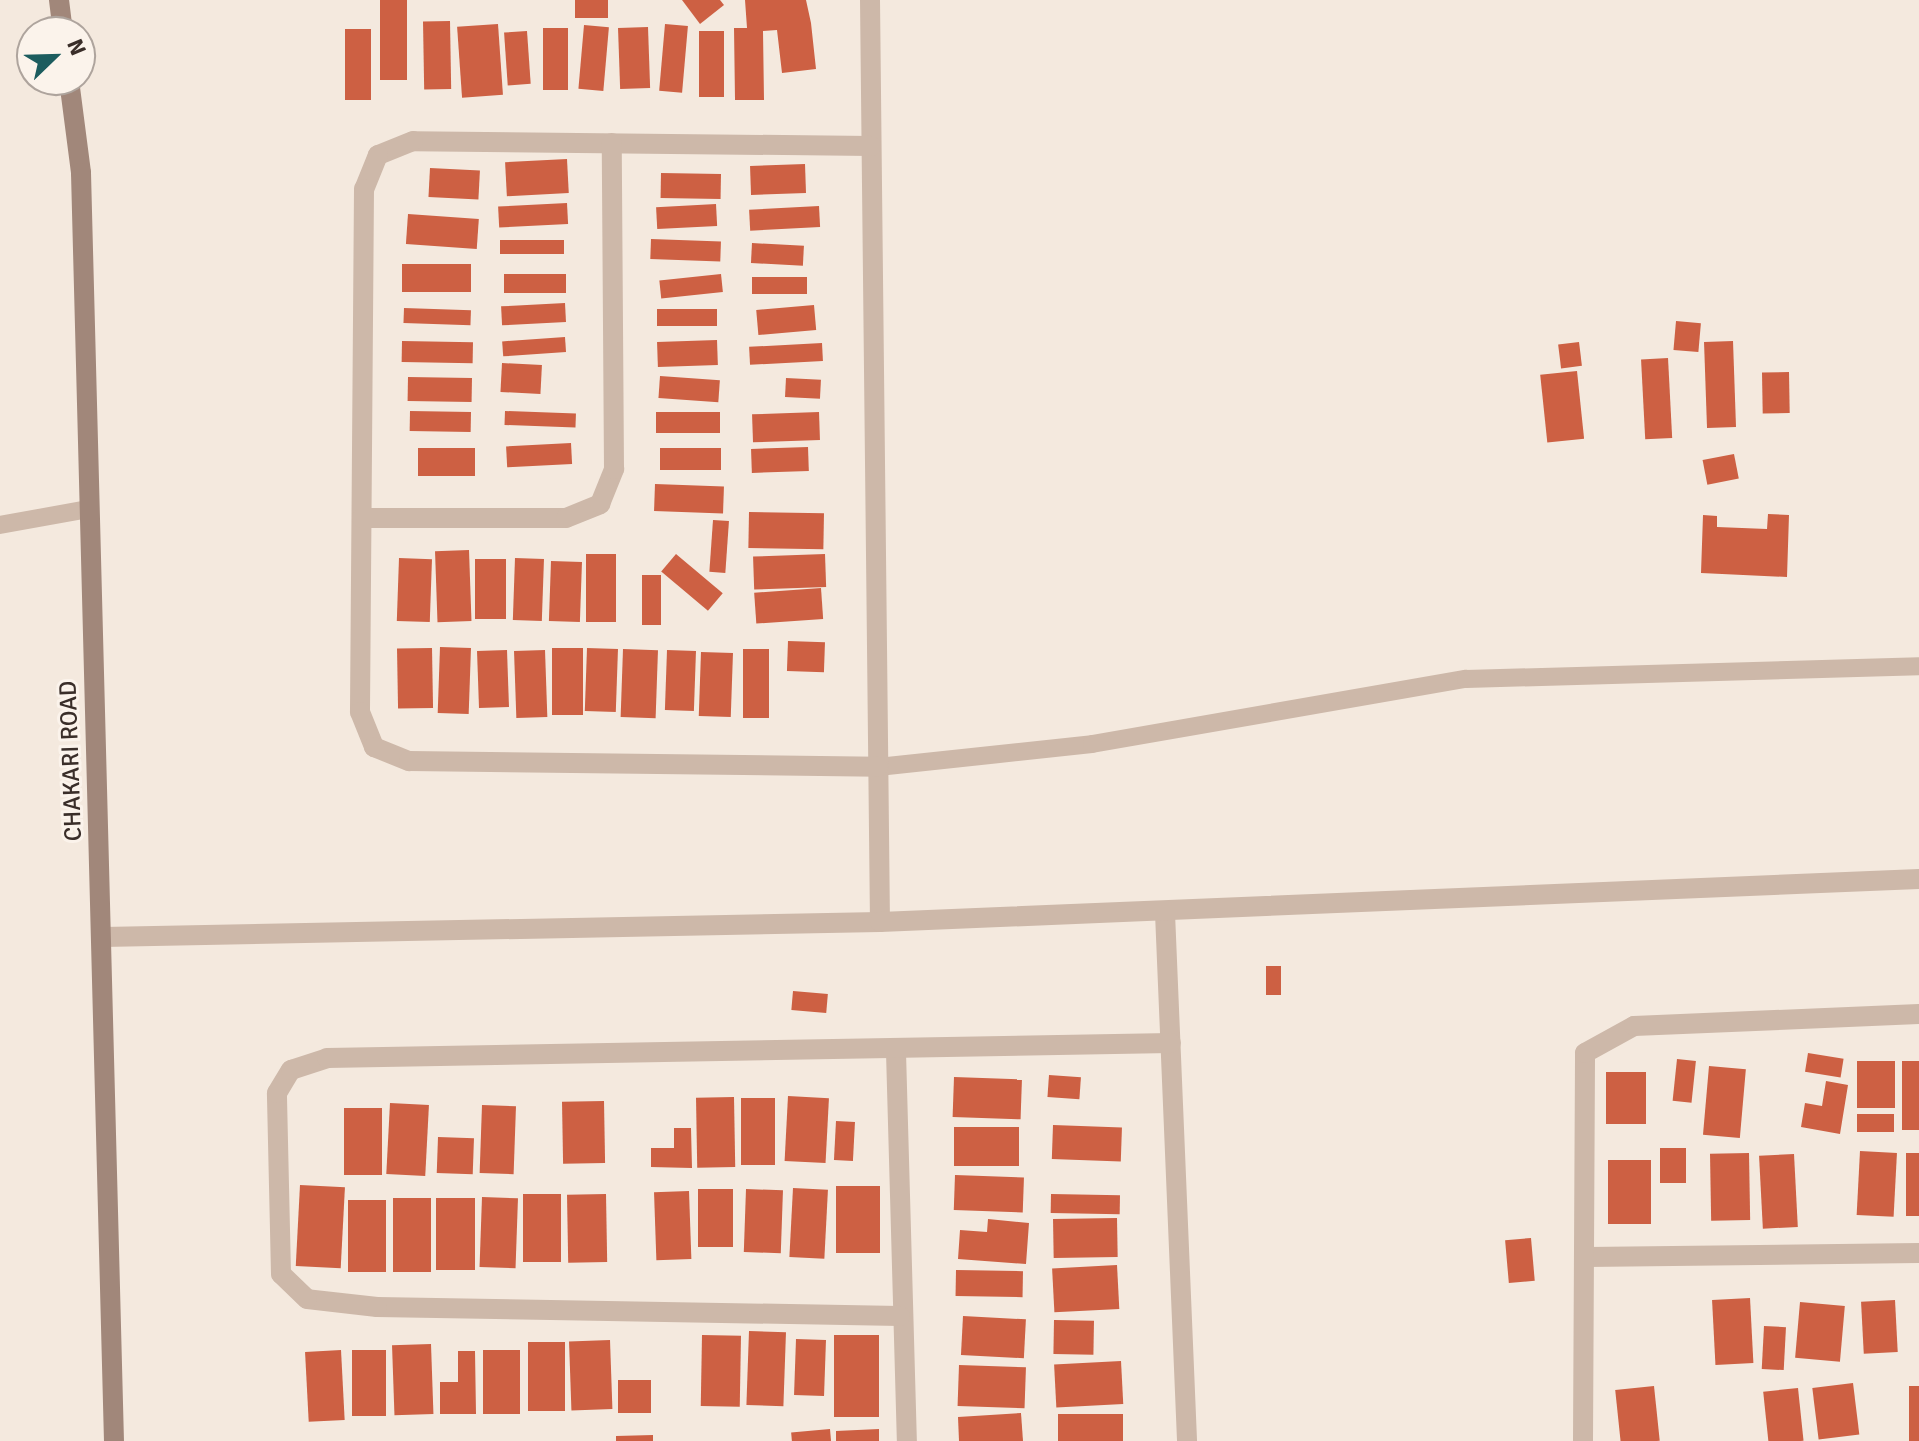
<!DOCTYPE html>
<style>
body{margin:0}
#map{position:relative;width:1919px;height:1441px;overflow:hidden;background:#f4e9de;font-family:Signika,sans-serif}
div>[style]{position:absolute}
.building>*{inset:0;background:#cd6043;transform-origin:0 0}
.service>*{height:18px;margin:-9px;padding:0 9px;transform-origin:9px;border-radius:9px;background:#cdb8a9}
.minor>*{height:20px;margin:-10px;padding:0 10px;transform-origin:10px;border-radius:10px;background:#cdb8a9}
.tertiary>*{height:20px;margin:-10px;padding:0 10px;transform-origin:10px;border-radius:10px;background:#cdb8a9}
.secondary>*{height:20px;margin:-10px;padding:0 10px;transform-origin:10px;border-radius:10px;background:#a1877a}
span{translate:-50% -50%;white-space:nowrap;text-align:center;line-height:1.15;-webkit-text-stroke:6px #fbf3eb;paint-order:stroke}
.street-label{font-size:24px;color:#3a2e29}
.north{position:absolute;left:16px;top:16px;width:80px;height:80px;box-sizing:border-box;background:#fbf3eb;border:2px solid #aea49d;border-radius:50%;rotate:67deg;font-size:22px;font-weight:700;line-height:32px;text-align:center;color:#3a2e29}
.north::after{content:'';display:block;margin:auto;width:28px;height:36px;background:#1c5c5e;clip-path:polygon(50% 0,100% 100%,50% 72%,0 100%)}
</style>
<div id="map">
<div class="building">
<i style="left:380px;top:0;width:27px;height:80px"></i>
<i style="left:575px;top:0;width:33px;height:18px"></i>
<i style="clip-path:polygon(682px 0,720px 0,724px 5px,700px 24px)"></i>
<i style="clip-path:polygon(745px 0,806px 0,811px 23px,816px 69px,782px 73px,777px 30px,763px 31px,764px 100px,735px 100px,734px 28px,747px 28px)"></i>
<i style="left:450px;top:21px;width:68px;height:27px;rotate:89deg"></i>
<i style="left:498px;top:24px;width:71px;height:41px;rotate:86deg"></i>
<i style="left:665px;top:24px;width:23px;height:67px;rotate:5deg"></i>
<i style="left:584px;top:25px;width:25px;height:64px;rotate:5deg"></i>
<i style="left:648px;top:27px;width:61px;height:30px;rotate:88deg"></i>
<i style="left:543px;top:28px;width:25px;height:62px"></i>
<i style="left:345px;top:29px;width:26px;height:71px"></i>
<i style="left:527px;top:31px;width:53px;height:23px;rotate:86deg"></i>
<i style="left:699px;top:31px;width:25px;height:66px"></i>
<i style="left:567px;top:159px;width:34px;height:62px;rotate:87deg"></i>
<i style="left:805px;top:164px;width:29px;height:55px;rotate:88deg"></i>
<i style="left:430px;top:168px;width:50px;height:29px;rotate:3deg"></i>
<i style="left:661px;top:173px;width:60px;height:25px;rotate:1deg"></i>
<i style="left:567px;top:203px;width:21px;height:69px;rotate:87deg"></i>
<i style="left:716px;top:204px;width:22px;height:60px;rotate:87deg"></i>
<i style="left:819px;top:206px;width:21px;height:70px;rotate:87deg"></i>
<i style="left:408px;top:214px;width:71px;height:30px;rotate:4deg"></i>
<i style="left:651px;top:239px;width:70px;height:20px;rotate:2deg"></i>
<i style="left:500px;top:240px;width:64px;height:14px"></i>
<i style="left:752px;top:243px;width:52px;height:20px;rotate:3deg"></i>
<i style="left:402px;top:264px;width:69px;height:28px"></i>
<i style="left:504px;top:274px;width:62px;height:19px"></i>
<i style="left:721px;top:274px;width:18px;height:62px;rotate:84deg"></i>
<i style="left:752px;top:277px;width:55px;height:17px"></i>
<i style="left:565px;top:303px;width:19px;height:64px;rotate:87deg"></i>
<i style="left:814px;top:305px;width:25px;height:58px;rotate:85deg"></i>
<i style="left:404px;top:308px;width:67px;height:15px;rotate:2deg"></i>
<i style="left:717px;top:309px;width:17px;height:60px;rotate:90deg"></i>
<i style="left:1676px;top:321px;width:25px;height:29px;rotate:5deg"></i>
<i style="left:565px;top:337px;width:15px;height:63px;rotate:86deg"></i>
<i style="left:717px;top:340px;width:25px;height:60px;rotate:88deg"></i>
<i style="left:402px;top:341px;width:71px;height:21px;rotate:1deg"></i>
<i style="left:1733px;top:341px;width:86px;height:29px;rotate:88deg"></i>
<i style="left:1579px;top:342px;width:24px;height:21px;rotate:83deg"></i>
<i style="left:822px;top:343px;width:18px;height:73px;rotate:87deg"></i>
<i style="left:1668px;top:358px;width:80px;height:27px;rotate:87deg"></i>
<i style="left:502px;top:363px;width:40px;height:29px;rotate:3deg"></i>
<i style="left:1577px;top:371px;width:68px;height:37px;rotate:84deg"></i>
<i style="left:1789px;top:372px;width:41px;height:27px;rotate:89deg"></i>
<i style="left:660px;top:376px;width:60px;height:22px;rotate:4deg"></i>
<i style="left:408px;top:377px;width:64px;height:24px;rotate:1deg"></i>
<i style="left:786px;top:378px;width:35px;height:19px;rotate:3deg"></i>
<i style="left:410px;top:411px;width:61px;height:20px;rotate:1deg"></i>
<i style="left:505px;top:411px;width:71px;height:14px;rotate:2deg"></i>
<i style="left:656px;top:412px;width:64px;height:21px"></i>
<i style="left:819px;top:412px;width:28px;height:67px;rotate:88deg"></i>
<i style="left:571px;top:443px;width:21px;height:65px;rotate:87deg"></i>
<i style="left:808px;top:447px;width:24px;height:57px;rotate:88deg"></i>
<i style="left:418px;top:448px;width:57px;height:28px"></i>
<i style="left:660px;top:448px;width:61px;height:22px"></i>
<i style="left:1734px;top:454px;width:25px;height:32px;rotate:79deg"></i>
<i style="left:655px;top:484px;width:69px;height:27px;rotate:2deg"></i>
<i style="left:749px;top:512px;width:75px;height:36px;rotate:1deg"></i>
<i style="clip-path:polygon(1768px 514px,1789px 515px,1787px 577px,1701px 573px,1703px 515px,1717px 516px,1717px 527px,1767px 529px)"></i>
<i style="left:713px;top:520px;width:16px;height:52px;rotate:4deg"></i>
<i style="left:469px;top:550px;width:71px;height:34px;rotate:88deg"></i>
<i style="left:586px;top:554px;width:30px;height:68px"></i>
<i style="left:676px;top:554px;width:61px;height:23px;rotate:40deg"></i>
<i style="left:825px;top:554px;width:33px;height:72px;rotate:88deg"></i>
<i style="left:399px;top:558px;width:33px;height:63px;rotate:2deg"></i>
<i style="left:515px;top:558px;width:29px;height:62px;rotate:2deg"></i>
<i style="left:475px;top:559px;width:31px;height:60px"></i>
<i style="left:551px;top:561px;width:31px;height:60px;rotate:2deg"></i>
<i style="left:642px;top:575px;width:19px;height:50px"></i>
<i style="left:821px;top:588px;width:31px;height:67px;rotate:86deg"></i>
<i style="left:788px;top:641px;width:37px;height:30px;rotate:2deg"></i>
<i style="left:440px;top:647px;width:31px;height:66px;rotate:2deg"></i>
<i style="left:432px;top:648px;width:60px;height:35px;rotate:89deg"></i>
<i style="left:552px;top:648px;width:31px;height:67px"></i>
<i style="left:587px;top:648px;width:31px;height:63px;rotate:2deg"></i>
<i style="left:623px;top:649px;width:35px;height:68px;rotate:2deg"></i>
<i style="left:743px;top:649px;width:26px;height:69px"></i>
<i style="left:507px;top:650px;width:57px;height:30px;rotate:88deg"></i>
<i style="left:545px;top:650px;width:67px;height:31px;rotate:88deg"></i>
<i style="left:667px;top:650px;width:29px;height:60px;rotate:2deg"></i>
<i style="left:701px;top:652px;width:32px;height:64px;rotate:2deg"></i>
<i style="left:1266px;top:966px;width:15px;height:29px"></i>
<i style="left:793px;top:991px;width:35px;height:19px;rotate:5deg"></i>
<i style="left:1808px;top:1053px;width:36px;height:19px;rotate:9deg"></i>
<i style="left:1677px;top:1059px;width:19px;height:42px;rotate:6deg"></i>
<i style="left:1857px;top:1061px;width:38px;height:47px"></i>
<i style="left:1919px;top:1061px;width:69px;height:17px;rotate:90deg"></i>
<i style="left:1709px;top:1066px;width:37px;height:69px;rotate:5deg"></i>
<i style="left:1606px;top:1072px;width:40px;height:52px"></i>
<i style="left:1049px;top:1075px;width:32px;height:22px;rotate:4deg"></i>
<i style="left:954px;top:1077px;width:68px;height:40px;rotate:2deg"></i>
<i style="clip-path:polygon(1826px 1081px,1848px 1085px,1840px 1134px,1801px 1127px,1805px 1103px,1822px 1106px)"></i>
<i style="left:788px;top:1096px;width:41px;height:65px;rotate:3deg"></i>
<i style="left:734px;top:1097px;width:70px;height:38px;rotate:89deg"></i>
<i style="left:741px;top:1098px;width:34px;height:67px"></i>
<i style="left:604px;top:1101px;width:62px;height:42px;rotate:89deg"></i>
<i style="left:390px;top:1103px;width:39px;height:71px;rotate:3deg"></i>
<i style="left:482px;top:1105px;width:34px;height:68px;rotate:2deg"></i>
<i style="left:344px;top:1108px;width:38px;height:67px"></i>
<i style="left:1894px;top:1114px;width:18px;height:37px;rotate:90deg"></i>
<i style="left:836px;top:1121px;width:19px;height:39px;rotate:3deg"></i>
<i style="left:1053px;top:1125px;width:69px;height:34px;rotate:2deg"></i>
<i style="left:954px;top:1127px;width:65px;height:39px"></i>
<i style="clip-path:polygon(674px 1128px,691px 1128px,692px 1168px,651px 1167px,651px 1148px,674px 1148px)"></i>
<i style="left:438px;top:1137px;width:36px;height:36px;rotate:2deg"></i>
<i style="left:1660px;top:1148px;width:26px;height:35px"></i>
<i style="left:1860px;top:1151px;width:37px;height:64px;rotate:3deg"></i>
<i style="left:1749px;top:1153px;width:67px;height:39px;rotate:89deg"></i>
<i style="left:1906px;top:1153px;width:13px;height:63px"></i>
<i style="left:1794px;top:1154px;width:73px;height:35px;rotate:87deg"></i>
<i style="left:1608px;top:1160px;width:43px;height:64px"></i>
<i style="left:955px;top:1175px;width:69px;height:35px;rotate:2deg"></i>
<i style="left:300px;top:1185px;width:45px;height:81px;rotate:3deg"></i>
<i style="left:836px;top:1186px;width:44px;height:67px"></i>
<i style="left:793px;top:1188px;width:35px;height:69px;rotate:3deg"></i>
<i style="left:698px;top:1189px;width:35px;height:58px"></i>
<i style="left:746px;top:1189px;width:37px;height:63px;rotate:2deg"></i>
<i style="left:689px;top:1191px;width:68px;height:35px;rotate:88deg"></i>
<i style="left:523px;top:1194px;width:38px;height:68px"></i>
<i style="left:606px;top:1194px;width:68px;height:39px;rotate:89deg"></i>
<i style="left:1051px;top:1194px;width:69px;height:19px;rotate:1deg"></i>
<i style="left:482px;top:1197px;width:36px;height:70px;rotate:2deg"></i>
<i style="left:393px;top:1198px;width:38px;height:74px"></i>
<i style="left:436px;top:1198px;width:39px;height:72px"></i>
<i style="left:348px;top:1200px;width:38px;height:72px"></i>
<i style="left:1117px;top:1218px;width:39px;height:64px;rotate:89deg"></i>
<i style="clip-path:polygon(988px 1219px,1029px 1223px,1026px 1264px,958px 1259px,960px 1230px,987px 1232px)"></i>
<i style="left:1531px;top:1238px;width:43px;height:26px;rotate:85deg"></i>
<i style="left:1117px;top:1265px;width:44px;height:65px;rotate:87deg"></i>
<i style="left:956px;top:1270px;width:67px;height:26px;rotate:1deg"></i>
<i style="left:1750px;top:1298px;width:65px;height:38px;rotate:87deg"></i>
<i style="left:1895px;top:1300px;width:52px;height:34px;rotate:87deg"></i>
<i style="left:1800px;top:1302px;width:45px;height:56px;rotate:5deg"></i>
<i style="left:963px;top:1316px;width:63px;height:39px;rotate:3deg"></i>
<i style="left:1054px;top:1320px;width:40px;height:34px;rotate:1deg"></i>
<i style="left:1764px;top:1326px;width:22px;height:43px;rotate:3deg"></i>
<i style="left:749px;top:1331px;width:37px;height:74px;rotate:2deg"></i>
<i style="left:702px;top:1335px;width:39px;height:71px;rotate:1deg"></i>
<i style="left:834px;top:1335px;width:45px;height:82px"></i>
<i style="left:796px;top:1339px;width:30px;height:56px;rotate:2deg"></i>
<i style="left:610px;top:1340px;width:69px;height:41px;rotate:88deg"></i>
<i style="left:528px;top:1342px;width:37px;height:69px"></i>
<i style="left:431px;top:1344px;width:70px;height:39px;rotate:88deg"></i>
<i style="left:341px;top:1350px;width:70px;height:36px;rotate:87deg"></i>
<i style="left:352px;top:1350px;width:34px;height:66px"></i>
<i style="left:483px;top:1350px;width:37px;height:64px"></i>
<i style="clip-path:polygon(458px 1351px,475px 1351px,476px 1414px,440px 1414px,440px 1382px,458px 1382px)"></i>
<i style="left:1121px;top:1361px;width:43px;height:67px;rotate:87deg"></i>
<i style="left:959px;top:1365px;width:67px;height:41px;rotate:2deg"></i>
<i style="left:618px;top:1380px;width:33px;height:33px"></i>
<i style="left:1853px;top:1383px;width:52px;height:41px;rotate:83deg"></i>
<i style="left:1654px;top:1386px;width:55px;height:39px;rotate:84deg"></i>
<i style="left:1909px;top:1386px;width:10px;height:55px"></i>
<i style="left:1798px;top:1388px;width:53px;height:35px;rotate:84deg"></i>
<i style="clip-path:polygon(1021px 1413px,1023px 1441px,959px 1441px,958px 1417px)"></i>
<i style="left:1123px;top:1414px;width:27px;height:65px;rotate:90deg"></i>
<i style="left:830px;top:1429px;width:12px;height:39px;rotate:85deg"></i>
<i style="clip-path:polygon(879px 1429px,879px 1441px,836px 1441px,836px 1431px)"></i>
<i style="clip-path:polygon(653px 1435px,653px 1441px,616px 1441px,616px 1436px)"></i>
</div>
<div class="service">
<i style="left:0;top:525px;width:89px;rotate:-10.3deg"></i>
<i style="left:878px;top:767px;width:215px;rotate:-6.1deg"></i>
<i style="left:1092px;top:744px;width:380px;rotate:-9.9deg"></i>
<i style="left:1466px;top:679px;width:453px;rotate:-1.6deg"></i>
</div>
<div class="minor">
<i style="left:870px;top:0;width:922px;rotate:89.38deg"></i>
<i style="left:871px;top:146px;width:458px;rotate:-179.4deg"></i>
<i style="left:413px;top:141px;width:38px;rotate:158deg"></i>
<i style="left:378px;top:155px;width:37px;rotate:112deg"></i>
<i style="left:364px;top:189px;width:523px;rotate:90.44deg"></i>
<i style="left:360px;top:712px;width:38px;rotate:68deg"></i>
<i style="left:374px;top:747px;width:38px;rotate:22deg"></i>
<i style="left:409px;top:761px;width:469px;rotate:0.7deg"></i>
<i style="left:362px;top:518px;width:204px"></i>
<i style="left:566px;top:518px;width:37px;rotate:-22deg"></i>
<i style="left:600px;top:504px;width:38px;rotate:-68deg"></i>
<i style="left:614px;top:469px;width:326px;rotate:-90.4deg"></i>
<i style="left:1165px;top:913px;width:528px;rotate:87.61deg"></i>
<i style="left:896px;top:1052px;width:389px;rotate:88.4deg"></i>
<i style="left:1587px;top:1257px;width:332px;rotate:-0.7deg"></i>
<i style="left:900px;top:1316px;width:523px;rotate:-179.01deg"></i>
<i style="left:377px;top:1307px;width:70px;rotate:-173.5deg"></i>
<i style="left:307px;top:1299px;width:36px;rotate:-136deg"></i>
<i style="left:281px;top:1274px;width:181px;rotate:-91.3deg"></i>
<i style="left:277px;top:1093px;width:27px;rotate:-59deg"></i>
<i style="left:291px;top:1070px;width:38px;rotate:-18deg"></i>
<i style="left:327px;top:1058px;width:844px;rotate:-1.02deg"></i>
<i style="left:1583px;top:1441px;width:388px;rotate:-89.7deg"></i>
<i style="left:1585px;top:1053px;width:56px;rotate:-28.9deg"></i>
<i style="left:1634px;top:1026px;width:285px;rotate:-2.4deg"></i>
</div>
<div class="tertiary">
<i style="left:103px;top:937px;width:777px;rotate:-1.11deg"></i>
<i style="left:880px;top:922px;width:1040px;rotate:-2.37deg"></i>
</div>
<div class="secondary">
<i style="left:59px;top:0;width:32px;rotate:83deg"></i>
<i style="left:69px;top:80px;width:94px;rotate:82.6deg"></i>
<i style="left:81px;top:173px;width:1268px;rotate:88.51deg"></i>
</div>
<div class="street-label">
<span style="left:71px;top:761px;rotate:-92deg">CHAKARI ROAD</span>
</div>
<div class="north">N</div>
</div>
